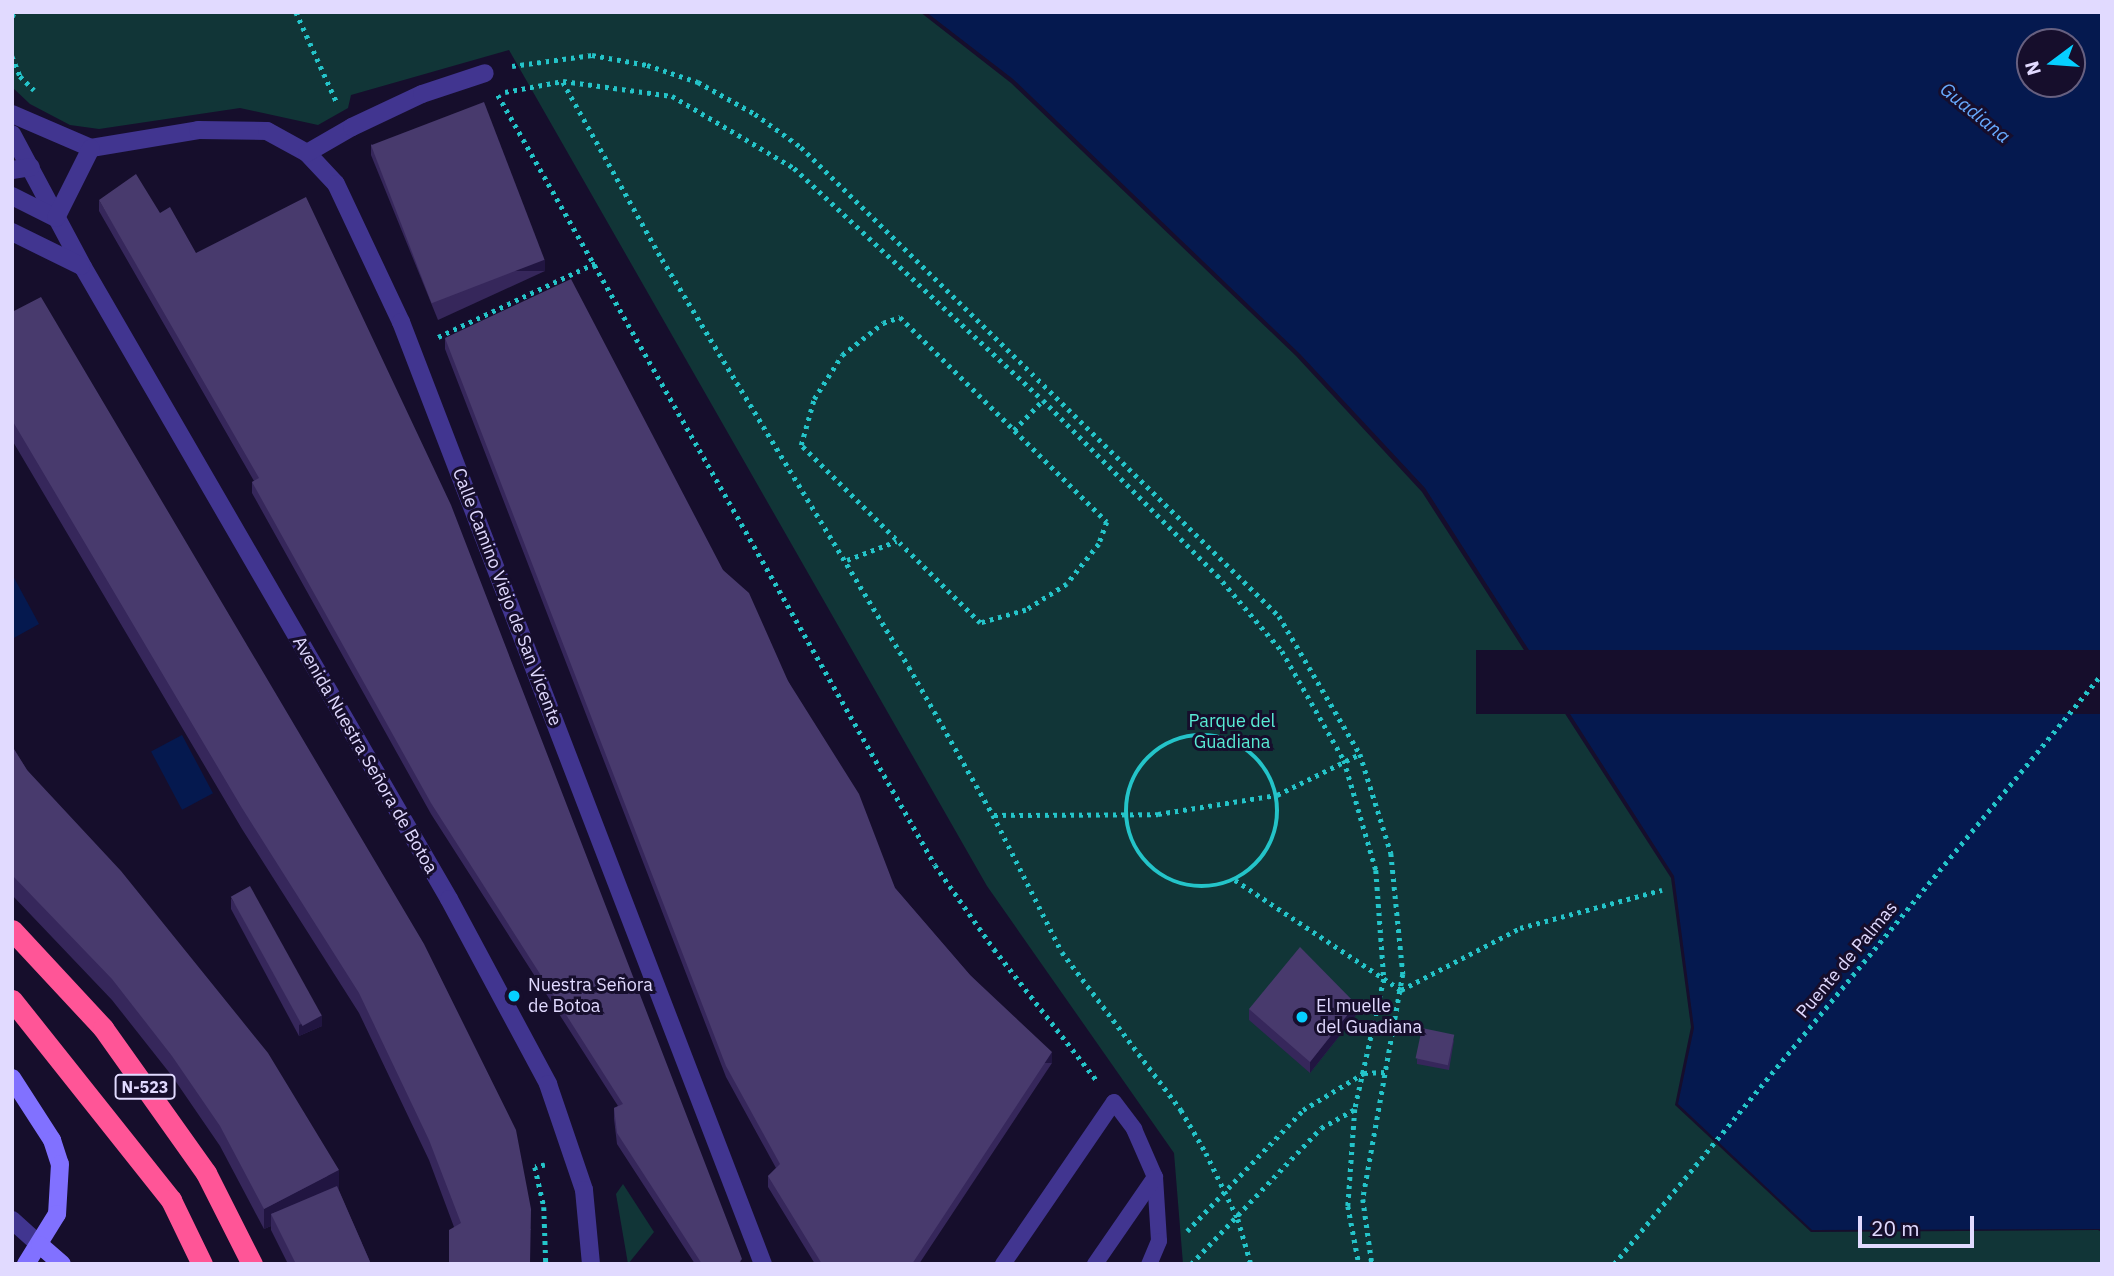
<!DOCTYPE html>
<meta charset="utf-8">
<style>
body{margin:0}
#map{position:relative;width:2114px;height:1276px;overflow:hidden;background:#160e2c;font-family:"IBM Plex Sans",sans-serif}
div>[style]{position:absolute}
.green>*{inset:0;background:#113537}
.water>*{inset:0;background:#05194f;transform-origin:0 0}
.pier>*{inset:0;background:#160e2c;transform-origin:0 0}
.path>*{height:4.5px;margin-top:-2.25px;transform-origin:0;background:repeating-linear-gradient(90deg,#24c4c9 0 3.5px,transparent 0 8.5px)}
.path>.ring{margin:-2.25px;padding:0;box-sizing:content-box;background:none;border:4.5px solid #24c4c9;border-radius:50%}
.lane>*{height:16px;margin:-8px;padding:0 8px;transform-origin:8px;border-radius:8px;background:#413590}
.street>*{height:18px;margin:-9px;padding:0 9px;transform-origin:9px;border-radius:9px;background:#413590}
.secondary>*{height:18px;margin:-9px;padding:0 9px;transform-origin:9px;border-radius:9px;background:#8171ff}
.highway>*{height:21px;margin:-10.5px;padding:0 10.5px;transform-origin:10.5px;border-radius:10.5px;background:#ff5597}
.wall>*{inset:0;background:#36275b}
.shaded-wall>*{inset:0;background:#211541;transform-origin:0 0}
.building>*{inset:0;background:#483a6d;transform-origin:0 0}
.dots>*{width:19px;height:19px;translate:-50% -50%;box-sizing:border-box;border:4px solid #160e2c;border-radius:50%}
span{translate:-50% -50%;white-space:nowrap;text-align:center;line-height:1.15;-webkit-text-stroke:6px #160e2c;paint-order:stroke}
.shield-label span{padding:2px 5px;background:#160e2c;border:2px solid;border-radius:5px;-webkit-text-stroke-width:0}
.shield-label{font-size:16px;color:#e1daff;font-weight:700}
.street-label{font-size:18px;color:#e1daff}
.park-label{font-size:18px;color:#59ecd5}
.poi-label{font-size:18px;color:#e1daff}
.left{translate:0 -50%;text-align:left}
.water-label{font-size:19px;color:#68abff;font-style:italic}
.frame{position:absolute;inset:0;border:14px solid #e1daff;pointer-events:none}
.north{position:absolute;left:2016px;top:28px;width:70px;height:70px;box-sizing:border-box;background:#160e2c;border:2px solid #676080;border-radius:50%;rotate:254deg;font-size:19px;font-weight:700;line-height:28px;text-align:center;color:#e1daff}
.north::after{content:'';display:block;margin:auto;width:24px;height:32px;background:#06cfff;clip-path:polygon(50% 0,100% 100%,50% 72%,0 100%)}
.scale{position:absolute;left:1858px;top:1216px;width:116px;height:32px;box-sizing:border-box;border:4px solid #e1daff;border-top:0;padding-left:9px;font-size:21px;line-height:24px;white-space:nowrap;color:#e1daff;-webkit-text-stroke:5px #160e2c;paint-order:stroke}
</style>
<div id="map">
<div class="green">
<i style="clip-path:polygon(12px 12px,920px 12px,1011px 83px,1296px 356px,1422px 492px,1671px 878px,1691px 1027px,1675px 1105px,1811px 1232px,2098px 1230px,2102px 1232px,2102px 1264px,1183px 1264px,1174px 1153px,987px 886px,509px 50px,351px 95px,348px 108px,318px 125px,240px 108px,99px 129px,70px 125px,30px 104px,12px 87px)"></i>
<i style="clip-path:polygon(623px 1184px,654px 1232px,628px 1264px,616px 1194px)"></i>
</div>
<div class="water">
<i style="clip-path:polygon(evenodd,926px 12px,2102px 12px,2102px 1229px,1812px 1230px,1678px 1104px,1694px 1028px,1674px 876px,1425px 488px,1300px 354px,1013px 79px,926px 12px,2030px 42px,2072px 42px,2072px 84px,2030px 84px,2030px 42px)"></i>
<i style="clip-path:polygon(12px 574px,39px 624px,12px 639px)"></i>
<i style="left:182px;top:735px;width:66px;height:35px;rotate:62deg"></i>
</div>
<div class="pier">
<i style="left:2102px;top:650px;width:64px;height:626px;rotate:90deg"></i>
</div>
<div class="path">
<i style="left:296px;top:12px;width:100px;rotate:65.7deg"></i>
<i style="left:12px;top:17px;width:5px;rotate:-68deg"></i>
<i style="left:12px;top:56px;width:22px;rotate:68deg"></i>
<i style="left:20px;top:76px;width:20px;rotate:45deg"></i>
<i style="left:512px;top:66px;width:81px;rotate:-7.8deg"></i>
<i style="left:592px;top:55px;width:56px;rotate:10.3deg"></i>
<i style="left:647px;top:65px;width:54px;rotate:18.4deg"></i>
<i style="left:698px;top:82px;width:65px;rotate:29.3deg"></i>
<i style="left:755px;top:114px;width:57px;rotate:35.7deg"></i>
<i style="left:801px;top:147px;width:670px;rotate:44.46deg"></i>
<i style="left:1279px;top:616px;width:160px;rotate:59.6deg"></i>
<i style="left:1360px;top:754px;width:104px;rotate:72.6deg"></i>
<i style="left:1391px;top:853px;width:122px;rotate:84.3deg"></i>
<i style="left:1403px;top:974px;width:229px;rotate:100.1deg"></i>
<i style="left:1363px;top:1199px;width:66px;rotate:82.1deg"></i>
<i style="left:563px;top:82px;width:203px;rotate:60.8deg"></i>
<i style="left:662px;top:259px;width:477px;rotate:58.8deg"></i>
<i style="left:909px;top:667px;width:170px;rotate:60.4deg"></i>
<i style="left:993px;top:815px;width:153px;rotate:63.3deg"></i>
<i style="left:1062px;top:952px;width:198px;rotate:53deg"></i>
<i style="left:1181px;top:1110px;width:50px;rotate:59.8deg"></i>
<i style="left:1206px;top:1153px;width:73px;rotate:64.1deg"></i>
<i style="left:1238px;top:1219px;width:47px;rotate:73.9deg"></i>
<i style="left:505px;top:92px;width:59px;rotate:-10.7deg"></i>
<i style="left:563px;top:81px;width:110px;rotate:7.8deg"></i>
<i style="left:672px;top:96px;width:142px;rotate:30.5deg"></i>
<i style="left:794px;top:168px;width:340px;rotate:43deg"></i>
<i style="left:1043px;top:400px;width:247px;rotate:45.2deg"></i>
<i style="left:1217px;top:575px;width:100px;rotate:49.5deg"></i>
<i style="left:1282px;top:651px;width:125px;rotate:60.4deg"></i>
<i style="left:1344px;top:760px;width:115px;rotate:73.8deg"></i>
<i style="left:1376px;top:870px;width:109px;rotate:85.8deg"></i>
<i style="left:1384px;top:979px;width:133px;rotate:102.6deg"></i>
<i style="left:1355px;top:1109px;width:97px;rotate:94.1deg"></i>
<i style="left:1348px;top:1206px;width:59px;rotate:79.3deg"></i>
<i style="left:498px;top:95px;width:885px;rotate:60.42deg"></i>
<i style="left:935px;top:865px;width:103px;rotate:54.9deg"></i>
<i style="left:994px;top:949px;width:169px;rotate:52deg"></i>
<i style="left:900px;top:317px;width:291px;rotate:44.7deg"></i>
<i style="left:1107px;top:522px;width:23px;rotate:110deg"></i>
<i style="left:1099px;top:544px;width:51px;rotate:128.7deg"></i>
<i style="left:1067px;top:584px;width:49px;rotate:147.6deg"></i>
<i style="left:1026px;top:610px;width:48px;rotate:164.2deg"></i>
<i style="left:980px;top:623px;width:252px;rotate:-135.2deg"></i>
<i style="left:801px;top:445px;width:48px;rotate:-74.2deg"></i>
<i style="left:814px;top:399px;width:52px;rotate:-57.5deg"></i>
<i style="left:842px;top:355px;width:52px;rotate:-38deg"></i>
<i style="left:883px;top:323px;width:18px;rotate:-19deg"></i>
<i style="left:438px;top:337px;width:174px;rotate:-25.2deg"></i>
<i style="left:1014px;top:430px;width:42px;rotate:-46deg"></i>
<i style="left:847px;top:560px;width:53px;rotate:-20.8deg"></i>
<i class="ring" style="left:1126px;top:735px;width:147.5px;height:147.5px"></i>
<i style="left:994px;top:815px;width:164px;rotate:-0.3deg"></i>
<i style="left:1158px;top:814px;width:121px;rotate:-9.1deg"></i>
<i style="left:1277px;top:795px;width:93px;rotate:-26.3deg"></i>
<i style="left:1235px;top:880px;width:199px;rotate:33.5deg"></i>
<i style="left:1401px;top:990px;width:134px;rotate:-27.5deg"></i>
<i style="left:1520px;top:928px;width:147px;rotate:-15deg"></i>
<i style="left:545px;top:1165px;width:10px;rotate:169deg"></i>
<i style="left:535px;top:1167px;width:41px;rotate:77.3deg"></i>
<i style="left:544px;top:1207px;width:57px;rotate:88deg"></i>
<i style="left:1187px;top:1231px;width:168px;rotate:-46.2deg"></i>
<i style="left:1303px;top:1110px;width:71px;rotate:-31.2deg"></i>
<i style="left:1364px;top:1073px;width:21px;rotate:-3deg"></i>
<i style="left:1191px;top:1264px;width:188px;rotate:-46.3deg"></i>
<i style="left:1321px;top:1128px;width:38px;rotate:-29deg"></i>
<i style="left:1614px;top:1264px;width:766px;rotate:-50.41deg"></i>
</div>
<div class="lane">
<i style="left:1003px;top:1264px;width:196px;rotate:-55.6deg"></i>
<i style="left:1114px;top:1102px;width:34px;rotate:53deg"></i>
<i style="left:1134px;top:1129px;width:52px;rotate:66.4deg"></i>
<i style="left:1155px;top:1177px;width:64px;rotate:86.4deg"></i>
<i style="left:1159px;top:1241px;width:25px;rotate:113deg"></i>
<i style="left:1095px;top:1264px;width:106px;rotate:-55.4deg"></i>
</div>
<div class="street">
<i style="left:12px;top:114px;width:86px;rotate:23.3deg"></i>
<i style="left:91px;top:148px;width:109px;rotate:-9.5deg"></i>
<i style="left:198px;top:130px;width:69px;rotate:0.8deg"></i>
<i style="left:267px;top:131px;width:46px;rotate:28.8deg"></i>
<i style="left:307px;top:153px;width:42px;rotate:46.9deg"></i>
<i style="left:336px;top:184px;width:153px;rotate:64.8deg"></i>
<i style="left:401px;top:322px;width:1009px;rotate:68.98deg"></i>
<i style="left:12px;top:134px;width:151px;rotate:61.9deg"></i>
<i style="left:83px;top:267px;width:730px;rotate:59.92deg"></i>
<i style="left:449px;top:899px;width:210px;rotate:61.8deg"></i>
<i style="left:548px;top:1084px;width:112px;rotate:71.2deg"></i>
<i style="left:584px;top:1190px;width:74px;rotate:84.6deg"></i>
<i style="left:307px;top:153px;width:52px;rotate:-30deg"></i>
<i style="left:352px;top:127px;width:77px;rotate:-25.2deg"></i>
<i style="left:422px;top:94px;width:66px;rotate:-18.4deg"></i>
<i style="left:12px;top:170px;width:19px;rotate:-9deg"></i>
<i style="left:12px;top:196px;width:49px;rotate:26.6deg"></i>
<i style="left:56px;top:218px;width:78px;rotate:-63.4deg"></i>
<i style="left:12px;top:232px;width:77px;rotate:26.2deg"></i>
<i style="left:12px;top:1220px;width:38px;rotate:42deg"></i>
</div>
<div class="secondary">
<i style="left:12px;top:1078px;width:74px;rotate:57.2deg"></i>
<i style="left:52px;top:1140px;width:25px;rotate:72deg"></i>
<i style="left:60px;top:1164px;width:50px;rotate:93.4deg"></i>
<i style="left:57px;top:1214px;width:59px;rotate:121.8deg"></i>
<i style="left:40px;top:1245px;width:29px;rotate:41deg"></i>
</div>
<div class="highway">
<i style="left:12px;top:930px;width:134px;rotate:47.1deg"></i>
<i style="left:103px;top:1028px;width:178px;rotate:54.6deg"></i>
<i style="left:206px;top:1173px;width:102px;rotate:63.2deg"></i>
<i style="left:12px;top:1000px;width:256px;rotate:51.5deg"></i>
<i style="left:171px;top:1200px;width:71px;rotate:64.2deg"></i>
</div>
<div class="wall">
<i style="clip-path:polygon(371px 144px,545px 271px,438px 320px,371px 155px)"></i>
<i style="clip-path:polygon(99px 200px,742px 1264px,695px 1264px,617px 1144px,614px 1119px,614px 1108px,618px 1106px,431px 814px,252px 493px,252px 482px,254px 481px,99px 211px)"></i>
<i style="clip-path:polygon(12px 312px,531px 1230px,454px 1227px,429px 1160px,359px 1013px,242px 829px,12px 440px)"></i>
<i style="clip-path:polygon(445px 338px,723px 570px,788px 681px,895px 888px,970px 975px,1052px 1063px,919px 1264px,815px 1264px,768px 1187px,768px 1176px,776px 1168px,726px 1077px,445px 349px)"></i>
<i style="clip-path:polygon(12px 746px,27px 770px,339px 1191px,371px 1264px,288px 1264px,271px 1230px,271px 1226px,264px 1229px,220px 1146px,172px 1076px,112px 1000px,12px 895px)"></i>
<i style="clip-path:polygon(231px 898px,322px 1026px,299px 1036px,231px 909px)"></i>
<i style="clip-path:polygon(1249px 1009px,1356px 1015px,1310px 1073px,1249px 1020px)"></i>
<i style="clip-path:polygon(1454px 1040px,1449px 1070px,1417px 1064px,1417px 1059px)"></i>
</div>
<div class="shaded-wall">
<i style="left:545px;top:260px;width:11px;height:118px;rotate:90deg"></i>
<i style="clip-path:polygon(1356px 1004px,1356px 1015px,1310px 1073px,1310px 1062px)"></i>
<i style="clip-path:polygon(322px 1015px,322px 1026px,299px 1036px,299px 1025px)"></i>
<i style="left:1052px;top:1052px;width:11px;height:254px;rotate:90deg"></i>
<i style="clip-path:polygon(339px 1170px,339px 1191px,271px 1214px,271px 1226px,264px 1229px,264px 1209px)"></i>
</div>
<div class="building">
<i style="left:484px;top:102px;width:169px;height:121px;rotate:69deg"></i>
<i style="clip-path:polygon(136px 174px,160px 213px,170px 207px,196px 253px,306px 197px,451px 505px,742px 1259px,738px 1264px,702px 1264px,617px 1133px,614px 1108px,623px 1104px,431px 803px,252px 482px,259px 478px,99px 200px)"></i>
<i style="clip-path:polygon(571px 279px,723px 570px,749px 593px,788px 681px,859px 794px,895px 888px,970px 975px,1052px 1052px,912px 1264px,822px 1264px,768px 1176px,780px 1164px,726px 1066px,445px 338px)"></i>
<i style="clip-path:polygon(41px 297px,424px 944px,516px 1130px,531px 1209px,530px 1264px,449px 1264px,449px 1230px,461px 1223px,429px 1140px,359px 993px,242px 808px,12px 420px,12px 312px)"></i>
<i style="clip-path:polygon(12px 746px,27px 770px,121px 871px,268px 1053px,339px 1170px,264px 1209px,220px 1126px,172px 1056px,112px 979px,12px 875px)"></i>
<i style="left:250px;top:886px;width:148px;height:22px;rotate:61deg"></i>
<i style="clip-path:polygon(1300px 947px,1356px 1004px,1310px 1062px,1249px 1009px)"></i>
<i style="left:1422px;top:1028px;width:33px;height:31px;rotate:12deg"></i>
<i style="clip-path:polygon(337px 1186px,371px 1264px,296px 1264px,271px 1214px)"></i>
</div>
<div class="dots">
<i style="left:514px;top:996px;background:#06cfff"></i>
<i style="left:1302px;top:1017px;background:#06cfff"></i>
</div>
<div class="shield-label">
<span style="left:145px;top:1087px">N-523</span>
</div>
<div class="street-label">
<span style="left:507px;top:597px;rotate:69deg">Calle Camino Viejo de San Vicente</span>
<span style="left:365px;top:755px;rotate:60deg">Avenida Nuestra Señora de Botoa</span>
<span style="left:1847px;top:960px;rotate:-50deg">Puente de Palmas</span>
</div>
<div class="park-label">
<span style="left:1232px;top:732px">Parque del<br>Guadiana</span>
</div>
<div class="poi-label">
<span class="left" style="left:528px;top:996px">Nuestra Señora<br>de Botoa</span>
<span class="left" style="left:1316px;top:1017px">El muelle<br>del Guadiana</span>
</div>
<div class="water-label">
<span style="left:1975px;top:113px;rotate:39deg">Guadiana</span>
</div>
<div class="frame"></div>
<div class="north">N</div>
<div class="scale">20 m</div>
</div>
